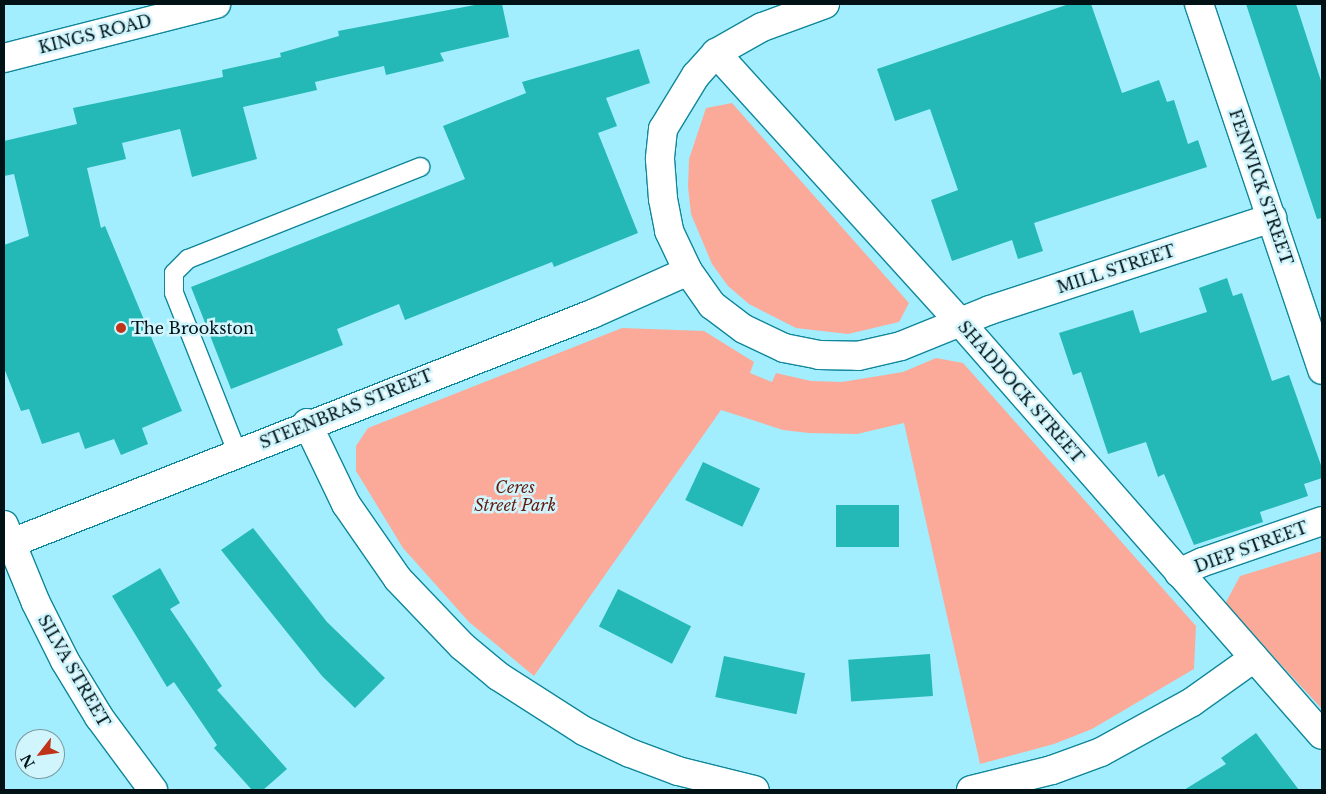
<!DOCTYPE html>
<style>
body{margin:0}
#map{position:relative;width:1326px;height:794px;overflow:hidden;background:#a2eeff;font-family:"Libre Baskerville",serif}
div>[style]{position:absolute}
.green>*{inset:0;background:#fbaa99}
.building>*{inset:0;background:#24b9b6;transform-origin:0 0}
.roads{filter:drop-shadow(1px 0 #10879a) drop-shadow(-1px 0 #10879a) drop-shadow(0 1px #10879a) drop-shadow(0 -1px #10879a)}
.service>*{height:18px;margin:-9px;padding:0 9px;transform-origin:9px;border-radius:9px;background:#fff}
.minor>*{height:28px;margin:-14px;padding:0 14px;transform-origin:14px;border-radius:14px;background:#fff}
.dots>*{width:14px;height:14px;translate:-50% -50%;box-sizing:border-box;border:2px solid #d1f5fd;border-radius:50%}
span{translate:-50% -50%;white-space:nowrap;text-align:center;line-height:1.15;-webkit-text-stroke:5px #d1f5fd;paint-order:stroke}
.street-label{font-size:16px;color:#001216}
.poi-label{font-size:16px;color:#001216}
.left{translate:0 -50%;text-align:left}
.park-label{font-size:16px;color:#621b0e;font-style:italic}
.frame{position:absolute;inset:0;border:5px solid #001216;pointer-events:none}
.north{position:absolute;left:15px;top:729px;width:50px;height:50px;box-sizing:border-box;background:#d1f5fd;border:1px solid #7d9aa1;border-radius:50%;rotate:240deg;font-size:14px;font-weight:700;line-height:20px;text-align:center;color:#001216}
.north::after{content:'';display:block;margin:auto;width:18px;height:22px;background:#bf3419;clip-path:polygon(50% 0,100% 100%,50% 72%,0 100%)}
</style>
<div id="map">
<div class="green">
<i style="clip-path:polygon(732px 103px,909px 303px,899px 322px,848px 334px,796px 328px,749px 304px,728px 286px,712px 264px,691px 214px,688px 187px,689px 159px,706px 108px)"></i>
<i style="clip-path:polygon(622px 328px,704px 331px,754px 362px,750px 373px,772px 382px,776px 373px,811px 381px,842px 382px,903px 372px,936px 358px,963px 363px,1196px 626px,1194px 669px,1092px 729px,1054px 744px,980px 764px,904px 423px,857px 434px,809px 433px,783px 430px,721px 410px,534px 676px,469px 622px,403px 548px,356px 471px,356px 446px,368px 428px)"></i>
<i style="clip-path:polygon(1322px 551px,1322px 709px,1225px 604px,1240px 576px)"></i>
</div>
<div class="building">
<i style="clip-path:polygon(480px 4px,502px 4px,509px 37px,440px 53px,444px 61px,386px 75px,384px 66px,315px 82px,317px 90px,243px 107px,257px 159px,192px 177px,180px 129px,122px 143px,126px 159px,87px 168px,101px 228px,105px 226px,182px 411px,142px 428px,148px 444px,121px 455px,114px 439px,85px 449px,79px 432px,42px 444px,29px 409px,21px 411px,4px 368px,4px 245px,29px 236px,14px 174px,4px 176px,4px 141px,77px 124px,73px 108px,223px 77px,222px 70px,281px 57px,280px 53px,339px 36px,338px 31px)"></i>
<i style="clip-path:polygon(1069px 4px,1091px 4px,1122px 93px,1159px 80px,1167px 102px,1174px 100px,1188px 144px,1198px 140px,1207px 167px,1034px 223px,1043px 251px,1018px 259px,1012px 240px,952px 261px,931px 200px,958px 190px,930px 109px,895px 121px,877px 69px)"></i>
<i style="clip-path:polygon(1246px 4px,1296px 4px,1322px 84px,1322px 218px,1317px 219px)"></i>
<i style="clip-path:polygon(639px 49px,650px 83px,606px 98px,617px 126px,598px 133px,638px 233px,554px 267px,552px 262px,405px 320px,399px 304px,337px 329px,343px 345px,231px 389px,191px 287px,465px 179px,443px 126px,526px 93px,522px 82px)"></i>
<i style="clip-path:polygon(1227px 278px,1233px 296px,1242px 293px,1272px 381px,1289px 375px,1322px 468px,1322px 478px,1304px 484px,1308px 496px,1260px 512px,1263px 522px,1194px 545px,1164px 474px,1158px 477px,1146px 442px,1108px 454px,1081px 372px,1073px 375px,1059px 333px,1133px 310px,1140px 333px,1207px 312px,1199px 288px)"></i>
<i style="left:703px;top:462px;width:63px;height:42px;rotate:25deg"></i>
<i style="left:836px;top:505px;width:63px;height:42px"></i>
<i style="clip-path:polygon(253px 528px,327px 622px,385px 678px,355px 708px,322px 676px,221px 550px)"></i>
<i style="clip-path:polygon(160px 568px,180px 603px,170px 609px,222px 686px,217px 690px,287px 769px,263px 790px,252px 790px,214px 748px,217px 745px,174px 682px,167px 687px,112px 596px)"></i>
<i style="left:618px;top:589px;width:82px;height:42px;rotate:27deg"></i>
<i style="left:930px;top:654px;width:42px;height:82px;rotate:86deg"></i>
<i style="left:724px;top:656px;width:83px;height:42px;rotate:12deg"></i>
<i style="clip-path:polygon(1256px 733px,1299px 790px,1184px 790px,1226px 764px,1221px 758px)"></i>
</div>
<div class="roads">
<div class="service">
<i style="left:237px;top:452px;width:171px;rotate:-111.6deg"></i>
<i style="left:174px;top:293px;width:20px;rotate:-90deg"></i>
<i style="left:174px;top:273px;width:20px;rotate:-45deg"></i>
<i style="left:188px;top:259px;width:250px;rotate:-21.6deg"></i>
</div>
<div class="minor">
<i style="left:825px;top:4px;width:67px;rotate:159.9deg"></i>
<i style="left:762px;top:27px;width:53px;rotate:150.5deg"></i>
<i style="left:716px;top:53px;width:30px;rotate:132deg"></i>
<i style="left:696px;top:75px;width:63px;rotate:121.4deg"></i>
<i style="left:663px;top:129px;width:30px;rotate:96deg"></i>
<i style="left:660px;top:159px;width:40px;rotate:85.7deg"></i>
<i style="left:663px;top:199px;width:33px;rotate:79deg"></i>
<i style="left:669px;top:231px;width:44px;rotate:64.6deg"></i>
<i style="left:688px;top:271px;width:42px;rotate:54.8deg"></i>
<i style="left:712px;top:305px;width:40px;rotate:37deg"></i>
<i style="left:744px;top:329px;width:44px;rotate:25.4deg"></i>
<i style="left:784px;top:348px;width:36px;rotate:11deg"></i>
<i style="left:819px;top:355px;width:39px;rotate:1deg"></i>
<i style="left:858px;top:356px;width:44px;rotate:-13.1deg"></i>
<i style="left:901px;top:346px;width:96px;rotate:-22deg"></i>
<i style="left:990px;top:310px;width:297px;rotate:-18.1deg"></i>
<i style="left:1199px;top:4px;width:386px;rotate:71.4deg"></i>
<i style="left:716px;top:53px;width:363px;rotate:47.8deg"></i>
<i style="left:960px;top:322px;width:549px;rotate:48.77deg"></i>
<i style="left:4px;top:58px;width:219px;rotate:-14.3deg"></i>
<i style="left:307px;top:423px;width:90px;rotate:64.3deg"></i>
<i style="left:346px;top:504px;width:91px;rotate:55.3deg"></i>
<i style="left:398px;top:579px;width:93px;rotate:46.3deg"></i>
<i style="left:462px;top:646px;width:47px;rotate:39.8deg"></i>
<i style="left:498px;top:676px;width:102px;rotate:32.6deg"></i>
<i style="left:584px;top:731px;width:51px;rotate:25.6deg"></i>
<i style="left:630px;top:753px;width:51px;rotate:20.6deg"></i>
<i style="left:678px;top:771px;width:79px;rotate:13.9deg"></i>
<i style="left:4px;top:525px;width:84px;rotate:67.7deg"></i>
<i style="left:36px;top:603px;width:65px;rotate:63.4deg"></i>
<i style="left:65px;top:661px;width:66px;rotate:58.7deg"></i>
<i style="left:99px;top:717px;width:91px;rotate:53.5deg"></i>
<i style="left:4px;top:546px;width:632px;rotate:-21.53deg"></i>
<i style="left:592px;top:314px;width:105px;rotate:-24.1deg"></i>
<i style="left:1179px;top:573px;width:26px;rotate:-25deg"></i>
<i style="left:1203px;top:562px;width:126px;rotate:-19deg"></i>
<i style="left:971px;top:790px;width:83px;rotate:-13.9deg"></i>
<i style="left:1052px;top:770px;width:52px;rotate:-20.2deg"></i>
<i style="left:1101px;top:752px;width:104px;rotate:-28.8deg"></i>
<i style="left:1192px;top:702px;width:76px;rotate:-35.4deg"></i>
</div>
</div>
<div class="dots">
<i style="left:121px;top:328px;background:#bf3419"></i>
</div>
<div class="street-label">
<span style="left:95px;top:34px;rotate:-14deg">KINGS ROAD</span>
<span style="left:1261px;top:187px;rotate:71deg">FENWICK STREET</span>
<span style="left:1116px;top:269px;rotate:-18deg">MILL STREET</span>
<span style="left:1021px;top:392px;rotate:49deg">SHADDOCK STREET</span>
<span style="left:346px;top:409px;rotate:-22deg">STEENBRAS STREET</span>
<span style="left:1251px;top:547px;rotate:-20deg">DIEP STREET</span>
<span style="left:74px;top:671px;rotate:60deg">SILVA STREET</span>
</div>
<div class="poi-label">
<span class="left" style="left:131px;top:328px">The Brookston</span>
</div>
<div class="park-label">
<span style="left:515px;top:496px">Ceres<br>Street Park</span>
</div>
<div class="frame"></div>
<div class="north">N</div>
</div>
